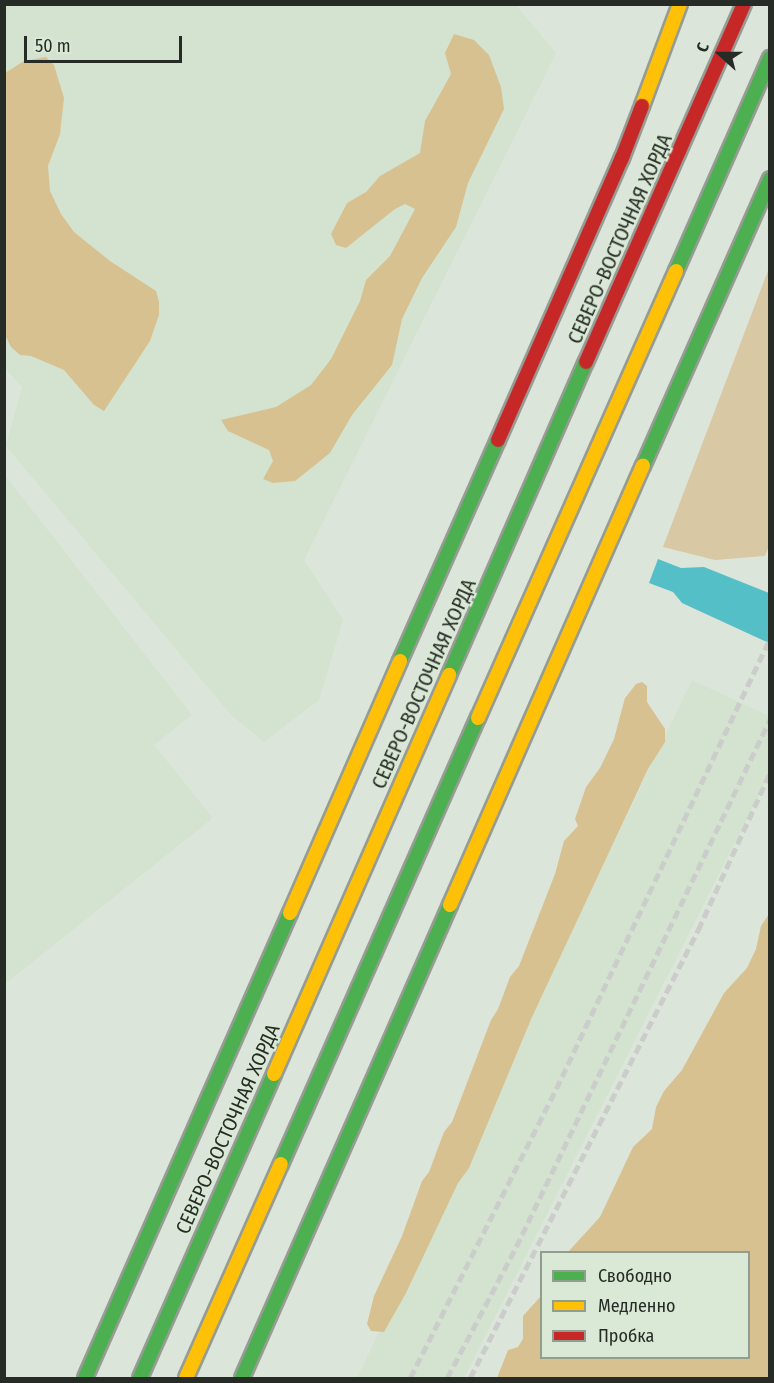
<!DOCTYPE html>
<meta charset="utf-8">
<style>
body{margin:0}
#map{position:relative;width:774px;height:1383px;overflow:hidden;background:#dce5da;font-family:"Fira Sans Condensed",sans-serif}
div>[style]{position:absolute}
.built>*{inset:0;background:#d3e3d0}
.green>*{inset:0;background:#d8c8a3}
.forest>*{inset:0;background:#d8c190}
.water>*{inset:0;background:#54bfc6}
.roads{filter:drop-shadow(2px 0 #969c94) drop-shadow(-2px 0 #969c94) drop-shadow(0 2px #969c94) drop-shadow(0 -2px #969c94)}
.fast>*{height:14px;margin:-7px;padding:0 7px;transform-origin:7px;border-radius:7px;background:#4caf50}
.slow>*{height:14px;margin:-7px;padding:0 7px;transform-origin:7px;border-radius:7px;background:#ffc107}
.jam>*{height:14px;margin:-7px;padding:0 7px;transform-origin:7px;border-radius:7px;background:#c62828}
.rail>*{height:4.5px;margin-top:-2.25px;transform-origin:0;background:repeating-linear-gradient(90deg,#cbcdcb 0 9px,transparent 0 13.5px)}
span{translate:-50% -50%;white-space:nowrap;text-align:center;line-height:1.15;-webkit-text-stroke:4.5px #d9e9d6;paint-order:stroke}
.street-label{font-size:20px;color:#262c25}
.frame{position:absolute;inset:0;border:6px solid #262c25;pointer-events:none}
.legend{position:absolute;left:540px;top:1251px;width:210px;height:108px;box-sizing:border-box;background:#d9e9d6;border:2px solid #919d8f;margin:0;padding:8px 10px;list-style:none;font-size:18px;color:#262c25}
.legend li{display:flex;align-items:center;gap:12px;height:30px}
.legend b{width:30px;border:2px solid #919d8f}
.north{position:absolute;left:690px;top:24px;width:60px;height:60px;-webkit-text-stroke:4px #d9e9d6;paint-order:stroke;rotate:291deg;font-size:16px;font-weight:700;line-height:24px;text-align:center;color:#262c25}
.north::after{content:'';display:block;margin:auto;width:21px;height:27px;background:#262c25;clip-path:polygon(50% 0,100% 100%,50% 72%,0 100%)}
.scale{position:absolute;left:24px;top:36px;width:158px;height:27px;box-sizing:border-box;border:3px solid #262c25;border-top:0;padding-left:8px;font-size:18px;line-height:21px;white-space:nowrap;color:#262c25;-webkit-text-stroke:4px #d9e9d6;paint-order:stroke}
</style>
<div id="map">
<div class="built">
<i style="clip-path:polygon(4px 5px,516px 5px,556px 53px,304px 560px,343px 620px,319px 700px,264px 742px,231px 715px,6px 446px,22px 387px,4px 367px)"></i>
<i style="clip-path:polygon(5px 475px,192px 715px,154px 745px,213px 818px,5px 984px)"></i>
<i style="clip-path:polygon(692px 680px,769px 716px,769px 775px,464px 1378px,357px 1378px)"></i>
</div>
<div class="green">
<i style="clip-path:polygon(769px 268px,769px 546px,765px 556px,715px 560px,663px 547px)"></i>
</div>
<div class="forest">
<i style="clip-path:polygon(454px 34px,474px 40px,489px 55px,501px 87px,504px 109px,468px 183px,456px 227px,422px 278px,402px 319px,392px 365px,352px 415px,330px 453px,295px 481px,273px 483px,263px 479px,273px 461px,269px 450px,228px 431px,221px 420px,276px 407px,311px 385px,331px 359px,360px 301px,366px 280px,390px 256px,415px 209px,405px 204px,395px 209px,346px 248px,336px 245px,331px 234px,347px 203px,366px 192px,380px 176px,420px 153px,425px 121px,451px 74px,445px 53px)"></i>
<i style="clip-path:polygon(46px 57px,54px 65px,64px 98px,60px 134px,48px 166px,50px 191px,61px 214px,74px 232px,110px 261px,156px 291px,159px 302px,159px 315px,150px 341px,104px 411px,94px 405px,64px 370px,31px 356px,20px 355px,11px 347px,5px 335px,5px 73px,24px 61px)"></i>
<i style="clip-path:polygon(642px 682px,647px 686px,647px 702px,665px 729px,665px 742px,648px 769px,532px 1017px,469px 1168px,458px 1183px,406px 1293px,384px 1332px,371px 1331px,367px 1324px,374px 1296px,402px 1236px,422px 1181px,429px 1172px,444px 1132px,452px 1122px,491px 1020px,498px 1009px,510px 977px,519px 966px,555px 874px,564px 841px,578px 826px,575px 819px,586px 787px,600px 768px,614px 739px,625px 698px,636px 684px)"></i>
<i style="clip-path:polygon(769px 914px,769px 1378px,497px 1378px,508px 1350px,518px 1347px,523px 1339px,523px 1316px,541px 1296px,542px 1358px,748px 1358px,748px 1252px,568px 1252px,600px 1217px,633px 1147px,652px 1129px,656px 1107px,664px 1091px,682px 1070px,724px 993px,747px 968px,756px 949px,761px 926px)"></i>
</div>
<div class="water">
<i style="clip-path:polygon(658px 559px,681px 568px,704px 567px,769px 593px,769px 643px,682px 603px,673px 592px,649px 583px)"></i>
</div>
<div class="roads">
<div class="fast">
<i style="left:676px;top:271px;width:233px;rotate:-66.2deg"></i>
<i style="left:643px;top:466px;width:314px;rotate:-66.1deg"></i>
<i style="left:400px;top:661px;width:242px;rotate:-66.1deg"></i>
<i style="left:449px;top:675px;width:342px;rotate:-66.4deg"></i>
<i style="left:281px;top:1164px;width:488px;rotate:-66.2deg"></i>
<i style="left:85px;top:1378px;width:508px;rotate:-66.21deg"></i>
<i style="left:140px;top:1378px;width:332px;rotate:-66.2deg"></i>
<i style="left:242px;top:1378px;width:517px;rotate:-66.26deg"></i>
</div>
<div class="slow">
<i style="left:642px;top:106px;width:109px;rotate:-69.6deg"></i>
<i style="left:478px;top:718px;width:489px;rotate:-66.1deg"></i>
<i style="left:450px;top:905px;width:480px;rotate:-66.3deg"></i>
<i style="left:290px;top:913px;width:275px;rotate:-66.4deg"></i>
<i style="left:274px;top:1074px;width:436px;rotate:-66.3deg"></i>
<i style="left:186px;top:1378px;width:234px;rotate:-66.1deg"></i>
</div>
<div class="jam">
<i style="left:586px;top:362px;width:391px;rotate:-66.2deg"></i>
<i style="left:498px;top:440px;width:308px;rotate:-66.3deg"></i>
<i style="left:622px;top:158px;width:56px;rotate:-69deg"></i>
</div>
</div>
<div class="rail">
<i style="left:410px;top:1378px;width:324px;rotate:-63.2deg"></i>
<i style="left:556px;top:1089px;width:499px;rotate:-64.6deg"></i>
<i style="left:447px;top:1378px;width:148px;rotate:-62.2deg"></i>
<i style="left:516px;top:1247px;width:586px;rotate:-64.31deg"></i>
<i style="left:470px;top:1378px;width:503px;rotate:-63.03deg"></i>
<i style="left:698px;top:930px;width:173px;rotate:-65.4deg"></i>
</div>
<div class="street-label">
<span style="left:620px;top:239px;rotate:-66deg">СЕВЕРО-ВОСТОЧНАЯ ХОРДА</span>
<span style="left:424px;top:684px;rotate:-66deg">СЕВЕРО-ВОСТОЧНАЯ ХОРДА</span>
<span style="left:228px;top:1129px;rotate:-66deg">СЕВЕРО-ВОСТОЧНАЯ ХОРДА</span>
</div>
<div class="frame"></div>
<ul class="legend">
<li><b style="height:8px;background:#4caf50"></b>Свободно</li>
<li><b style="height:8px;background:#ffc107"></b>Медленно</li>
<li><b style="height:8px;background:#c62828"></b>Пробка</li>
</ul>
<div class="north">С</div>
<div class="scale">50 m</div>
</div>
